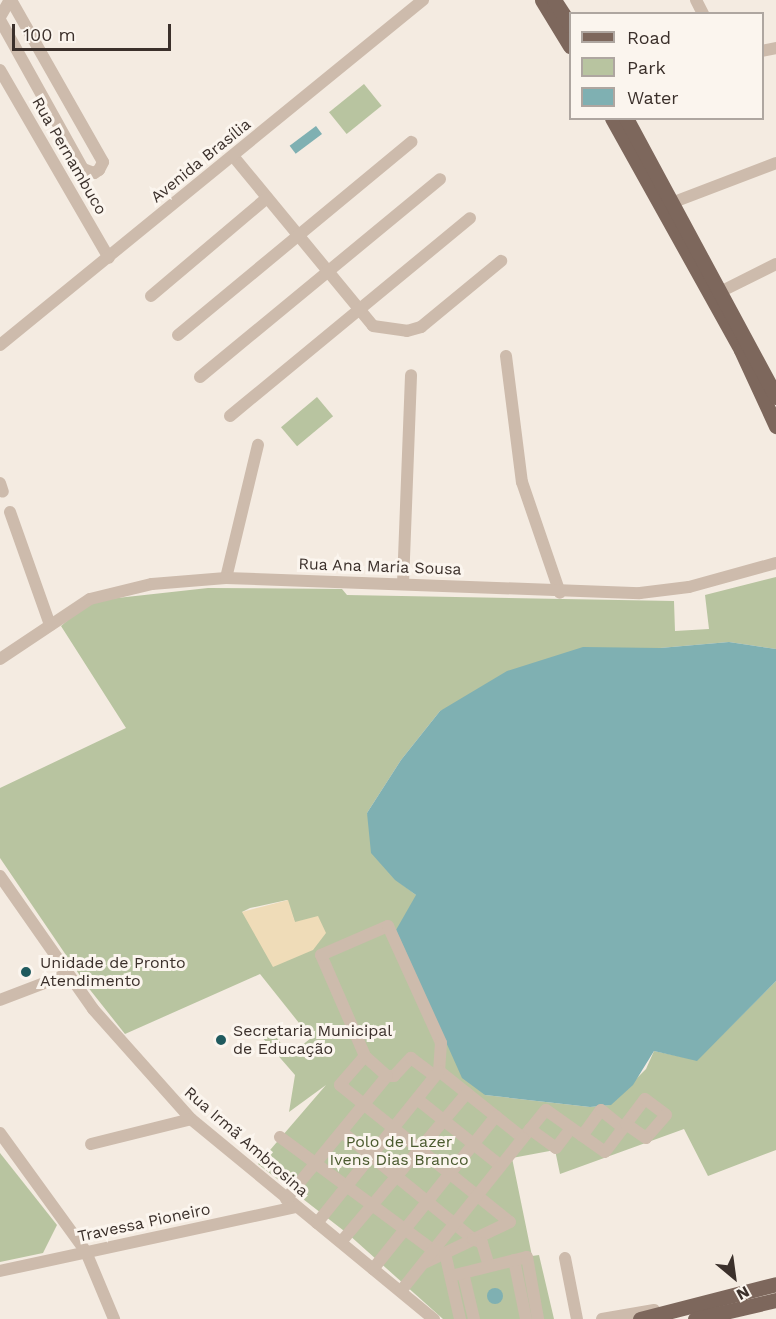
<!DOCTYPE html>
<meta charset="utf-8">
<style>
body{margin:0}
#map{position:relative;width:776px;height:1319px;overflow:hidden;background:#f4ebe1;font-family:"Work Sans",sans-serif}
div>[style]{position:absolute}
.green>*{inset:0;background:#b8c4a0;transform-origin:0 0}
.sand>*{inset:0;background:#efdcb8}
.water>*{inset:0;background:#7fb0b2;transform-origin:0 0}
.round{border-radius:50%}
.minor>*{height:12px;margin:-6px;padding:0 6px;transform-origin:6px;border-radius:6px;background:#cdbbac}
.major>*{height:15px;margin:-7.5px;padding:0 7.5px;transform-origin:7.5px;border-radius:7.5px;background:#7d675c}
.dots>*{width:16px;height:16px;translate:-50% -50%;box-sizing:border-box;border:3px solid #fbf5ee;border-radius:50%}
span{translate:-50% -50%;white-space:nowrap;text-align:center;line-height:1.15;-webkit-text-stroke:6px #fbf5ee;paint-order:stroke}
.street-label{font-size:16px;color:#3b302b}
.poi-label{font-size:16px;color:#3b302b}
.left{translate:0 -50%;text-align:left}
.park-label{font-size:16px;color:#4a5a2e}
.legend{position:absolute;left:569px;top:12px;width:195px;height:108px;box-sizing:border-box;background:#fbf5ee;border:2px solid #aea6a0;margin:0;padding:8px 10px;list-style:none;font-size:18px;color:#3b302b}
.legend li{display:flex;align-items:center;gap:12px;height:30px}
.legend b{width:30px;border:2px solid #aea6a0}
.north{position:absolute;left:704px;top:1247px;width:60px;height:60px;-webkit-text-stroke:4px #fbf5ee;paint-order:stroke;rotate:151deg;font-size:16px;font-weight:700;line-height:24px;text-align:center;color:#3b302b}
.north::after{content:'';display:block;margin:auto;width:21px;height:27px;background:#3b302b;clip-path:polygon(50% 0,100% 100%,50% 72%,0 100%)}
.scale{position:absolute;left:12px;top:24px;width:159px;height:27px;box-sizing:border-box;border:3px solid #3b302b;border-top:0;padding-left:8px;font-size:18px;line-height:21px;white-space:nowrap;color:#3b302b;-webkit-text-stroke:4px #fbf5ee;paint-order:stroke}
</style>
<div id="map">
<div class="green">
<i style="left:364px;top:84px;width:28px;height:45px;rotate:51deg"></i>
<i style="left:317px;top:397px;width:25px;height:47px;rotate:50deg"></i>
<i style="clip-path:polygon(evenodd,776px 577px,776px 649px,729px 642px,660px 648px,440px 711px,401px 760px,367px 813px,395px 879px,416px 895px,485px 1095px,590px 1107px,610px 1105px,646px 1069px,654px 1051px,697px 1060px,776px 981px,776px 1150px,708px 1176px,684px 1129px,560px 1174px,555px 1150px,512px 1158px,532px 1256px,539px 1255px,554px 1319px,443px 1319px,348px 1234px,258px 1164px,326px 1085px,289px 1112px,295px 1075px,261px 1036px,269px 1028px,290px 1055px,311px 1038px,260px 974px,125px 1034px,87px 986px,0 858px,0 788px,126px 728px,61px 626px,90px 601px,208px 588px,342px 589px,347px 595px,674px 601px,675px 631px,709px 629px,705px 595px,776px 577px,287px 900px,295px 923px,242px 912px,250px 908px,287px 900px)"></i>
<i style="clip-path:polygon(0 1153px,57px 1225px,43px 1253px,0 1262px)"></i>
</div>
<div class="sand">
<i style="clip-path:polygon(288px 900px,295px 922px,318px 916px,326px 933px,313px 950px,273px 967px,242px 912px)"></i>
</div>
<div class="water">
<i style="left:316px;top:126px;width:10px;height:33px;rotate:53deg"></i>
<i style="clip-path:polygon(729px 642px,776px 649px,776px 981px,697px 1061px,654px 1051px,633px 1085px,611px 1105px,590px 1107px,485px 1095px,462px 1078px,396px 930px,416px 895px,395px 880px,371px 853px,367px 813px,401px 760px,440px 711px,507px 671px,583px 647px,660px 648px)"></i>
<i class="round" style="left:487px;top:1288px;width:16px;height:16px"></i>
</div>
<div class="minor">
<i style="left:696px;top:0;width:16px;rotate:63deg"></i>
<i style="left:0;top:17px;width:20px;rotate:-60deg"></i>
<i style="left:0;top:20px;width:171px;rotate:60.9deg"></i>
<i style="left:83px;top:169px;width:12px;rotate:20deg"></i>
<i style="left:94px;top:173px;width:6px;rotate:-31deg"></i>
<i style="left:99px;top:170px;width:9px;rotate:-63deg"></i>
<i style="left:103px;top:162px;width:186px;rotate:-119.6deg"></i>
<i style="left:762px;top:51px;width:14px;rotate:-12deg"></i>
<i style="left:0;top:70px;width:217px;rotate:59.9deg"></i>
<i style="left:233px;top:156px;width:220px;rotate:50.5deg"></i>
<i style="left:373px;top:326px;width:34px;rotate:8deg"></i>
<i style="left:407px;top:331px;width:15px;rotate:-16deg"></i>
<i style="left:421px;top:327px;width:104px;rotate:-39.5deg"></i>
<i style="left:674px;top:202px;width:109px;rotate:-20.9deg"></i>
<i style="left:722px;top:291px;width:60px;rotate:-26.6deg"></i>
<i style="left:151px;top:296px;width:152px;rotate:-40.2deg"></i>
<i style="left:178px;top:335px;width:303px;rotate:-39.6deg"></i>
<i style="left:0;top:345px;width:546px;rotate:-39.2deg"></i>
<i style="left:506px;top:356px;width:127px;rotate:82.8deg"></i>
<i style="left:522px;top:482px;width:117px;rotate:71.1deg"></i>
<i style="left:200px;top:377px;width:311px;rotate:-39.5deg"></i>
<i style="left:230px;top:416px;width:311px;rotate:-39.5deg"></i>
<i style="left:0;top:483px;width:9px;rotate:72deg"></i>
<i style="left:10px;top:512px;width:120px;rotate:70.5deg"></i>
<i style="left:226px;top:578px;width:137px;rotate:-76.5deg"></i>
<i style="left:403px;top:584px;width:209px;rotate:-87.8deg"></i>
<i style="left:0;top:659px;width:108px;rotate:-33.7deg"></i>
<i style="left:90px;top:599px;width:64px;rotate:-13.6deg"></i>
<i style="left:152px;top:584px;width:74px;rotate:-4.6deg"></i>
<i style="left:226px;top:578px;width:414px;rotate:2.1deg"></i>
<i style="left:640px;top:593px;width:49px;rotate:-7deg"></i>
<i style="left:689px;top:587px;width:90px;rotate:-15.4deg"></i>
<i style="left:0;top:876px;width:162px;rotate:55deg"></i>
<i style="left:93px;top:1009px;width:147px;rotate:48.3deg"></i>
<i style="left:191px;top:1119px;width:315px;rotate:39.5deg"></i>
<i style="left:0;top:1000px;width:73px;rotate:-20.9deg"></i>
<i style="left:365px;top:1056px;width:38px;rotate:131deg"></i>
<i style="left:340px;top:1085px;width:218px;rotate:38.9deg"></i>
<i style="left:510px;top:1222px;width:93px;rotate:154.5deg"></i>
<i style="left:387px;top:1076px;width:7px"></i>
<i style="left:394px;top:1076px;width:25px;rotate:-47deg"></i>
<i style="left:411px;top:1058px;width:30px;rotate:37deg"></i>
<i style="left:417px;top:1099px;width:107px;rotate:38.6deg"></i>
<i style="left:530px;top:1129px;width:32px;rotate:36deg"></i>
<i style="left:556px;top:1148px;width:25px;rotate:-53deg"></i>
<i style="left:342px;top:1132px;width:169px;rotate:39.2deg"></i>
<i style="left:473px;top:1239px;width:10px;rotate:24deg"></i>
<i style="left:482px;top:1243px;width:24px;rotate:73deg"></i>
<i style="left:0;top:1133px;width:147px;rotate:54.1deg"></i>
<i style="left:86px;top:1252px;width:73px;rotate:67.3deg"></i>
<i style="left:582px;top:1136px;width:32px;rotate:-54deg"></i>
<i style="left:601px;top:1110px;width:28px;rotate:39deg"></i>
<i style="left:280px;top:1137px;width:197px;rotate:36.5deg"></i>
<i style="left:523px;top:1138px;width:36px;rotate:-51deg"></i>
<i style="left:546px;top:1110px;width:72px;rotate:35.4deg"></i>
<i style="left:605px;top:1152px;width:35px;rotate:-53deg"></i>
<i style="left:626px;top:1124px;width:31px;rotate:-53deg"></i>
<i style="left:645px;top:1099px;width:26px;rotate:37deg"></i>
<i style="left:666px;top:1115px;width:30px;rotate:131deg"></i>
<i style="left:646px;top:1138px;width:24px;rotate:-145deg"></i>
<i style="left:91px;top:1144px;width:103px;rotate:-14deg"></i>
<i style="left:286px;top:1199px;width:159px;rotate:-50.6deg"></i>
<i style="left:387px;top:1076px;width:30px;rotate:-138deg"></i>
<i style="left:365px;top:1056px;width:110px;rotate:-113.5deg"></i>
<i style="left:321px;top:955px;width:73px;rotate:-23.4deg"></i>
<i style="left:388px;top:926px;width:128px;rotate:65.6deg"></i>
<i style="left:441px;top:1043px;width:28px;rotate:94deg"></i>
<i style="left:439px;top:1071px;width:107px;rotate:38.6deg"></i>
<i style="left:523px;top:1138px;width:196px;rotate:128.6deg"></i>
<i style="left:317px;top:1223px;width:195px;rotate:-51.2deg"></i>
<i style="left:341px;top:1242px;width:195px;rotate:-49.8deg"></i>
<i style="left:445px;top:1253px;width:68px;rotate:77.2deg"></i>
<i style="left:565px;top:1258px;width:62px;rotate:78.9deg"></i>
<i style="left:514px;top:1260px;width:60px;rotate:78.5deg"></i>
<i style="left:373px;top:1269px;width:196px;rotate:-51.2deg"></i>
<i style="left:0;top:1271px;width:302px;rotate:-12.2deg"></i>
<i style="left:463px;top:1273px;width:47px;rotate:76.6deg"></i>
<i style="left:451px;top:1276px;width:78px;rotate:-14deg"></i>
<i style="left:527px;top:1257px;width:63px;rotate:79.9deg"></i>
<i style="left:602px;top:1319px;width:53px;rotate:-9.8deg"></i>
</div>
<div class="major">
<i style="left:542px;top:0;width:54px;rotate:58.7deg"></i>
<i style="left:554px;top:0;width:30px;rotate:57deg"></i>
<i style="left:612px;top:118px;width:265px;rotate:60.9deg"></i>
<i style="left:741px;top:350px;width:84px;rotate:65.3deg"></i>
<i style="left:626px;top:118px;width:317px;rotate:61.7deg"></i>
<i style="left:640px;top:1319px;width:140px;rotate:-14.4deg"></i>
<i style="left:695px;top:1319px;width:83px;rotate:-13.2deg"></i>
</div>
<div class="dots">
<i style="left:26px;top:972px;background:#1f5a5e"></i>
<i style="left:221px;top:1040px;background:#1f5a5e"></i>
</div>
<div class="street-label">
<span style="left:69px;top:156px;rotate:60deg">Rua Pernambuco</span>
<span style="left:201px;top:161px;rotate:-39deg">Avenida Brasília</span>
<span style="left:380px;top:567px;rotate:2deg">Rua Ana Maria Sousa</span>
<span style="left:246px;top:1142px;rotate:41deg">Rua Irmã Ambrosina</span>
<span style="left:144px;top:1223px;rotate:-12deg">Travessa Pioneiro</span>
</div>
<div class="poi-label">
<span class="left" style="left:40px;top:972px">Unidade de Pronto<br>Atendimento</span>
<span class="left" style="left:233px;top:1040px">Secretaria Municipal<br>de Educação</span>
</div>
<div class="park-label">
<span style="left:399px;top:1151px">Polo de Lazer<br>Ivens Dias Branco</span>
</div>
<ul class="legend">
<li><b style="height:8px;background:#7d675c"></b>Road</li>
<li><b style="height:16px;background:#b8c4a0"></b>Park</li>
<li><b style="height:16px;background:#7fb0b2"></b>Water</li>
</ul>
<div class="north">N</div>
<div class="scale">100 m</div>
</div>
